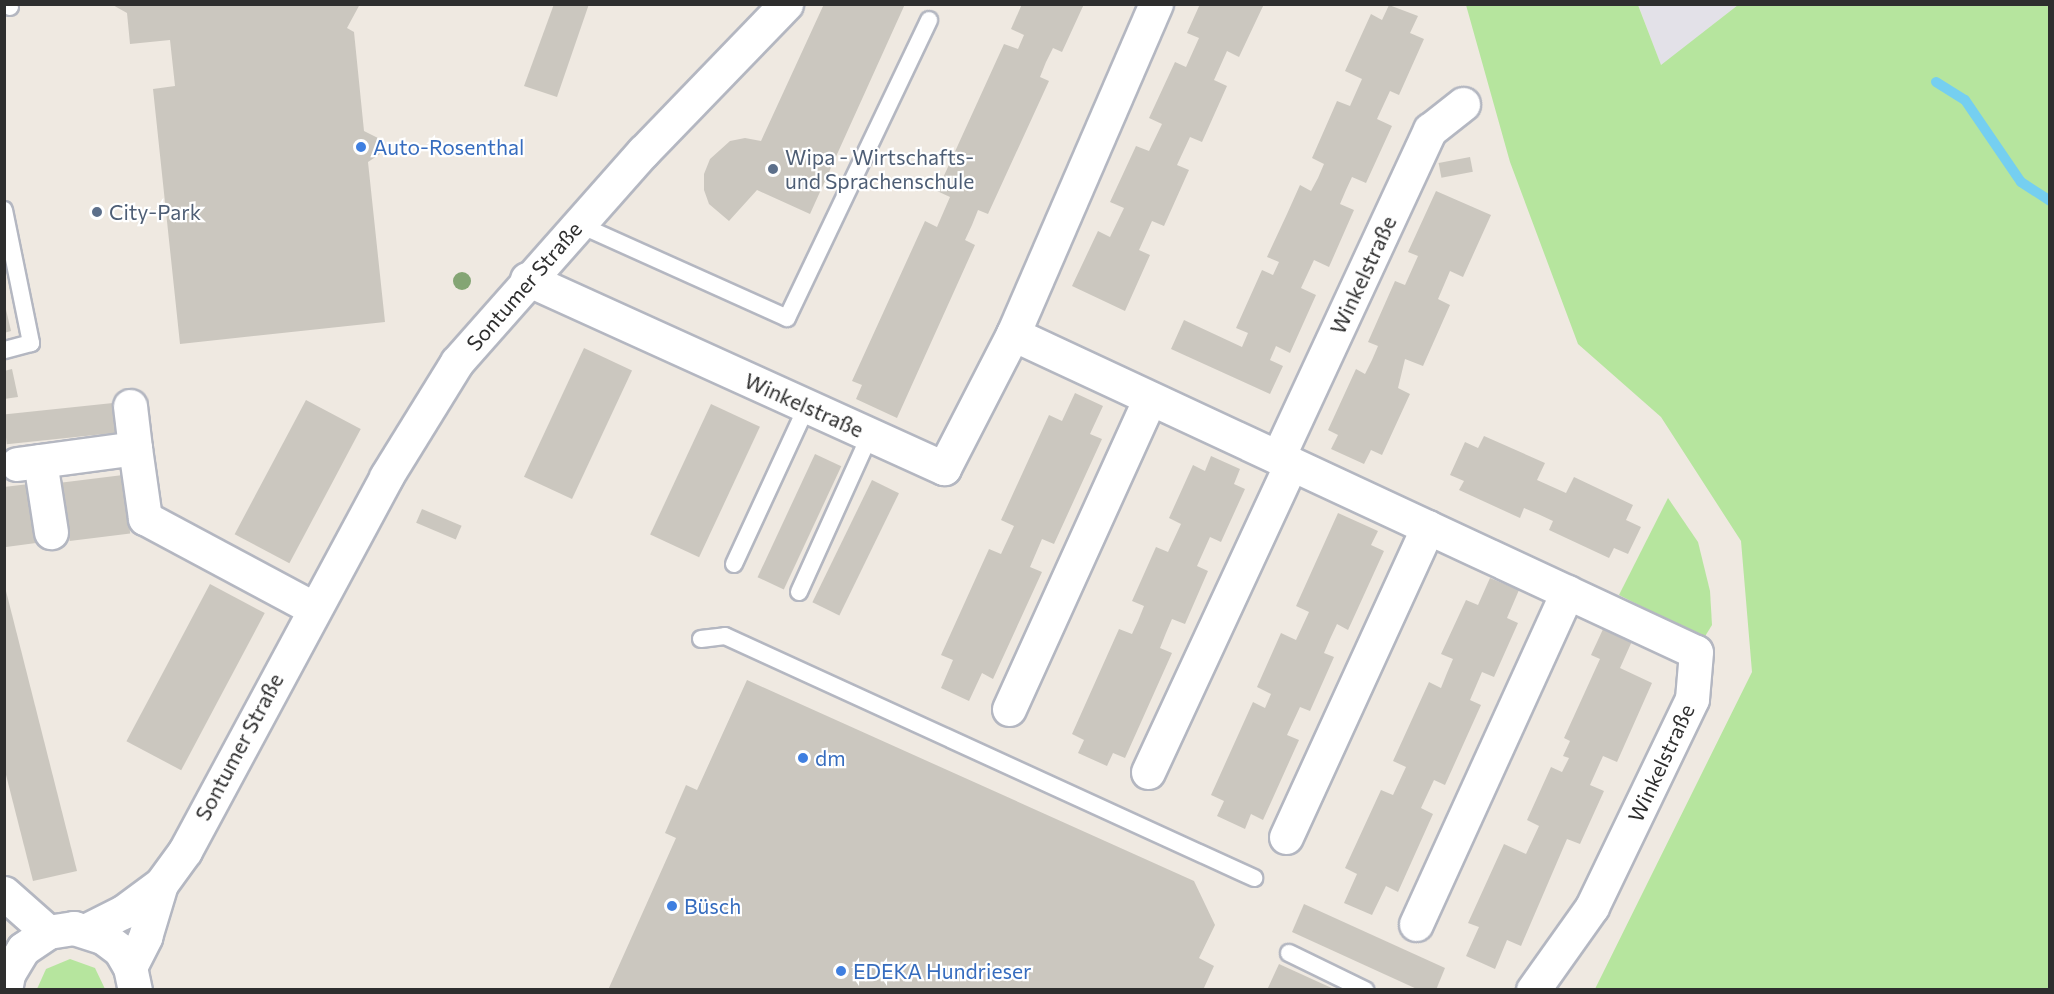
<!DOCTYPE html>
<meta charset="utf-8">
<style>
body{margin:0}
#map{position:relative;width:2054px;height:994px;overflow:hidden;background:#efe9e1;font-family:Commissioner,sans-serif}
div>[style]{position:absolute}
.industrial>*{inset:0;background:#e3e1e8}
.green>*{inset:0;background:#b6e59e}
.stream>*{height:10px;margin:-5px;padding:0 5px;transform-origin:5px;border-radius:5px;background:#75cff0}
.building>*{inset:0;background:#cbc7bf;transform-origin:0 0}
.roads{filter:drop-shadow(2px 0 #b4b7c1) drop-shadow(-2px 0 #b4b7c1) drop-shadow(0 2px #b4b7c1) drop-shadow(0 -2px #b4b7c1)}
.service>*{height:16px;margin:-8px;padding:0 8px;transform-origin:8px;border-radius:8px;background:#fff}
.minor>*{height:33px;margin:-16.5px;padding:0 16.5px;transform-origin:16.5px;border-radius:16.5px;background:#fff}
.secondary>*{height:33px;margin:-16.5px;padding:0 16.5px;transform-origin:16.5px;border-radius:16.5px;background:#fff}
.trees>*{width:18px;height:18px;margin:-9px;border-radius:50%;background:#84a574}
.dots>*{width:16px;height:16px;translate:-50% -50%;box-sizing:border-box;border:3px solid #fff;border-radius:50%}
span{translate:-50% -50%;white-space:nowrap;text-align:center;line-height:1.15;-webkit-text-stroke:4.5px #fff;paint-order:stroke}
.shop-label{font-size:21px;color:#366cbe}
.left{translate:0 -50%;text-align:left}
.service-label{font-size:21px;color:#4e5e75}
.street-label{font-size:21px;color:#2e2e2e}
.frame{position:absolute;inset:0;border:6px solid #2e2e2e;pointer-events:none}
</style>
<div id="map">
<div class="industrial">
<i style="clip-path:polygon(1638px 4px,1738px 5px,1661px 66px)"></i>
</div>
<div class="green">
<i style="clip-path:polygon(1466px 5px,1638px 5px,1661px 65px,1738px 5px,2049px 5px,2049px 989px,1595px 989px,1752px 672px,1741px 541px,1661px 417px,1578px 344px,1510px 162px)"></i>
<i style="clip-path:polygon(1668px 498px,1698px 542px,1710px 591px,1712px 625px,1704px 638px,1619px 595px)"></i>
<i style="clip-path:polygon(70px 959px,95px 968px,105px 989px,37px 989px,46px 969px)"></i>
</div>
<div class="stream">
<i style="left:1936px;top:82px;width:34px;rotate:32deg"></i>
<i style="left:1965px;top:100px;width:99px;rotate:55.7deg"></i>
<i style="left:2021px;top:182px;width:35px;rotate:33deg"></i>
</div>
<div class="building">
<i style="clip-path:polygon(111px 4px,360px 4px,347px 28px,354px 32px,364px 131px,378px 138px,380px 154px,368px 162px,385px 322px,180px 344px,153px 89px,175px 86px,170px 40px,130px 44px,127px 13px)"></i>
<i style="clip-path:polygon(554px 4px,589px 4px,557px 97px,524px 86px)"></i>
<i style="clip-path:polygon(824px 4px,905px 4px,810px 214px,757px 190px,729px 221px,709px 204px,704px 190px,704px 174px,710px 159px,730px 141px,745px 138px,761px 141px)"></i>
<i style="clip-path:polygon(1022px 4px,1084px 4px,1062px 52px,1053px 48px,1046px 62px,1040px 77px,1049px 81px,988px 214px,978px 210px,972px 225px,965px 240px,975px 245px,897px 418px,856px 399px,862px 385px,852px 381px,925px 221px,937px 227px,950px 197px,937px 191px,1004px 44px,1018px 49px,1024px 35px,1011px 29px)"></i>
<i style="clip-path:polygon(1200px 4px,1264px 4px,1239px 57px,1227px 51px,1214px 80px,1227px 86px,1202px 142px,1190px 137px,1177px 165px,1189px 170px,1164px 226px,1152px 221px,1139px 250px,1150px 255px,1125px 311px,1072px 286px,1098px 231px,1110px 237px,1124px 208px,1110px 202px,1136px 146px,1149px 151px,1162px 124px,1149px 118px,1175px 62px,1186px 67px,1199px 38px,1187px 33px)"></i>
<i style="clip-path:polygon(1389px 5px,1418px 16px,1410px 33px,1424px 39px,1399px 95px,1390px 91px,1377px 119px,1392px 126px,1366px 183px,1352px 177px,1346px 190px,1340px 204px,1354px 210px,1329px 267px,1314px 260px,1301px 288px,1316px 295px,1290px 353px,1276px 346px,1270px 360px,1283px 366px,1270px 394px,1171px 349px,1184px 320px,1242px 347px,1248px 333px,1236px 328px,1262px 270px,1273px 275px,1279px 262px,1267px 257px,1287px 214px,1300px 185px,1311px 191px,1318px 178px,1324px 164px,1312px 158px,1337px 101px,1350px 106px,1362px 79px,1345px 71px,1371px 14px,1382px 20px)"></i>
<i style="left:1470px;top:157px;width:15px;height:32px;rotate:79deg"></i>
<i style="clip-path:polygon(1436px 191px,1491px 215px,1463px 277px,1450px 271px,1438px 299px,1450px 305px,1423px 366px,1405px 359px,1398px 388px,1410px 394px,1382px 455px,1371px 450px,1364px 464px,1331px 449px,1338px 435px,1328px 430px,1356px 369px,1365px 374px,1372px 360px,1378px 346px,1368px 342px,1395px 281px,1405px 285px,1418px 256px,1408px 252px)"></i>
<i style="clip-path:polygon(4px 301px,11px 331px,4px 333px)"></i>
<i style="left:584px;top:348px;width:53px;height:142px;rotate:25deg"></i>
<i style="clip-path:polygon(12px 369px,18px 397px,4px 399px,4px 371px)"></i>
<i style="clip-path:polygon(1075px 393px,1103px 406px,1090px 434px,1102px 439px,1054px 544px,1042px 539px,1030px 567px,1042px 572px,993px 679px,982px 673px,969px 701px,941px 688px,953px 660px,941px 655px,989px 549px,1001px 554px,1014px 526px,1001px 520px,1049px 415px,1062px 421px)"></i>
<i style="left:306px;top:400px;width:62px;height:152px;rotate:28deg"></i>
<i style="left:113px;top:403px;width:30px;height:110px;rotate:84deg"></i>
<i style="left:711px;top:404px;width:54px;height:144px;rotate:25deg"></i>
<i style="clip-path:polygon(1484px 436px,1545px 463px,1537px 480px,1566px 493px,1574px 477px,1633px 505px,1626px 520px,1641px 527px,1628px 554px,1614px 548px,1609px 558px,1549px 530px,1553px 521px,1538px 514px,1524px 508px,1520px 518px,1459px 490px,1464px 481px,1450px 475px,1465px 442px,1478px 448px)"></i>
<i style="left:815px;top:454px;width:29px;height:136px;rotate:25deg"></i>
<i style="clip-path:polygon(1211px 456px,1240px 469px,1234px 484px,1245px 489px,1221px 542px,1210px 537px,1197px 566px,1208px 571px,1185px 624px,1172px 619px,1166px 633px,1160px 648px,1172px 653px,1125px 758px,1113px 753px,1107px 766px,1078px 753px,1084px 740px,1072px 734px,1119px 629px,1132px 634px,1138px 621px,1144px 606px,1132px 601px,1156px 547px,1168px 552px,1181px 524px,1169px 518px,1193px 465px,1205px 471px)"></i>
<i style="left:123px;top:475px;width:59px;height:61px;rotate:83deg"></i>
<i style="left:872px;top:480px;width:30px;height:136px;rotate:26deg"></i>
<i style="clip-path:polygon(29px 484px,36px 543px,6px 547px,4px 487px)"></i>
<i style="left:422px;top:509px;width:43px;height:15px;rotate:23deg"></i>
<i style="clip-path:polygon(1338px 513px,1378px 531px,1371px 545px,1384px 551px,1348px 630px,1337px 624px,1330px 639px,1324px 653px,1334px 657px,1310px 711px,1300px 707px,1287px 735px,1299px 740px,1263px 820px,1251px 814px,1245px 829px,1217px 816px,1224px 801px,1211px 795px,1253px 702px,1265px 708px,1271px 694px,1257px 687px,1281px 633px,1296px 640px,1309px 612px,1296px 606px)"></i>
<i style="clip-path:polygon(1490px 578px,1519px 590px,1507px 618px,1518px 623px,1494px 677px,1482px 672px,1470px 700px,1481px 705px,1445px 785px,1434px 780px,1421px 808px,1433px 814px,1398px 892px,1386px 886px,1372px 915px,1344px 903px,1357px 874px,1345px 868px,1381px 790px,1393px 795px,1406px 767px,1393px 761px,1429px 682px,1441px 688px,1447px 673px,1453px 659px,1441px 654px,1466px 600px,1478px 605px)"></i>
<i style="left:210px;top:584px;width:62px;height:178px;rotate:28deg"></i>
<i style="clip-path:polygon(5px 587px,77px 871px,33px 881px,4px 767px)"></i>
<i style="clip-path:polygon(1604px 627px,1633px 639px,1620px 668px,1652px 683px,1617px 762px,1603px 756px,1590px 785px,1604px 791px,1580px 844px,1567px 839px,1521px 946px,1507px 940px,1495px 969px,1466px 956px,1479px 927px,1468px 923px,1504px 844px,1526px 854px,1539px 826px,1527px 820px,1551px 767px,1562px 772px,1569px 758px,1563px 756px,1570px 741px,1564px 738px,1600px 659px,1591px 655px)"></i>
<i style="clip-path:polygon(747px 680px,1194px 881px,1215px 925px,1199px 958px,1214px 966px,1203px 990px,608px 990px,676px 838px,665px 833px,686px 785px,697px 790px)"></i>
<i style="clip-path:polygon(1304px 904px,1445px 968px,1436px 990px,1419px 990px,1292px 932px)"></i>
<i style="clip-path:polygon(1279px 964px,1336px 990px,1267px 990px)"></i>
</div>
<div class="roads">
<div class="service">
<i style="left:9px;top:4px;width:3px;rotate:72deg"></i>
<i style="left:4px;top:210px;width:136px;rotate:78.5deg"></i>
<i style="left:31px;top:343px;width:28px;rotate:165deg"></i>
<i style="left:578px;top:224px;width:229px;rotate:24.2deg"></i>
<i style="left:787px;top:318px;width:330px;rotate:-64.5deg"></i>
<i style="left:734px;top:564px;width:174px;rotate:-65.2deg"></i>
<i style="left:799px;top:592px;width:172px;rotate:-65.7deg"></i>
<i style="left:701px;top:639px;width:24px;rotate:-7deg"></i>
<i style="left:725px;top:636px;width:582px;rotate:24.58deg"></i>
<i style="left:1289px;top:953px;width:85px;rotate:26deg"></i>
</div>
<div class="minor">
<i style="left:527px;top:279px;width:458px;rotate:24.4deg"></i>
<i style="left:944px;top:468px;width:151px;rotate:-62.8deg"></i>
<i style="left:1013px;top:334px;width:360px;rotate:-66.6deg"></i>
<i style="left:1013px;top:334px;width:753px;rotate:24.97deg"></i>
<i style="left:1696px;top:652px;width:47px;rotate:94.9deg"></i>
<i style="left:1692px;top:699px;width:231px;rotate:115.7deg"></i>
<i style="left:1592px;top:907px;width:102px;rotate:125.4deg"></i>
<i style="left:130px;top:406px;width:42px;rotate:83.2deg"></i>
<i style="left:1278px;top:457px;width:361px;rotate:-65.1deg"></i>
<i style="left:1430px;top:130px;width:42px;rotate:-38.2deg"></i>
<i style="left:40px;top:461px;width:72px;rotate:81.2deg"></i>
<i style="left:17px;top:464px;width:119px;rotate:-7.7deg"></i>
<i style="left:135px;top:448px;width:71px;rotate:81.9deg"></i>
<i style="left:145px;top:518px;width:191px;rotate:28.2deg"></i>
<i style="left:1009px;top:709px;width:341px;rotate:-65.6deg"></i>
<i style="left:1148px;top:772px;width:340px;rotate:-65.1deg"></i>
<i style="left:1286px;top:837px;width:341px;rotate:-65.4deg"></i>
<i style="left:1416px;top:924px;width:365px;rotate:-65.5deg"></i>
<i style="left:87px;top:930px;width:40px;rotate:-26.6deg"></i>
<i style="left:123px;top:912px;width:47px;rotate:-36.4deg"></i>
<i style="left:130px;top:967px;width:34px;rotate:-63deg"></i>
<i style="left:145px;top:937px;width:55px;rotate:-73.2deg"></i>
<i style="left:161px;top:884px;width:41px;rotate:-54deg"></i>
<i style="left:185px;top:851px;width:425px;rotate:-61.7deg"></i>
<i style="left:386px;top:477px;width:135px;rotate:-58.3deg"></i>
<i style="left:457px;top:362px;width:281px;rotate:-48.5deg"></i>
<i style="left:643px;top:152px;width:206px;rotate:-46deg"></i>
</div>
<div class="secondary">
<i style="left:4px;top:893px;width:59px;rotate:41.6deg"></i>
<i style="left:5px;top:990px;width:16px;rotate:-79deg"></i>
<i style="left:8px;top:974px;width:29px;rotate:-59deg"></i>
<i style="left:23px;top:949px;width:30px;rotate:-34deg"></i>
<i style="left:48px;top:932px;width:26px;rotate:-9deg"></i>
<i style="left:74px;top:928px;width:32px;rotate:18deg"></i>
<i style="left:104px;top:938px;width:20px;rotate:37deg"></i>
<i style="left:120px;top:950px;width:20px;rotate:60deg"></i>
<i style="left:130px;top:967px;width:24px;rotate:78deg"></i>
</div>
</div>
<div class="trees">
<i style="left:462px;top:281px"></i>
</div>
<div class="dots">
<i style="left:361px;top:147px;background:#3f7fe0"></i>
<i style="left:773px;top:169px;background:#5c6f8a"></i>
<i style="left:97px;top:212px;background:#5c6f8a"></i>
<i style="left:803px;top:758px;background:#3f7fe0"></i>
<i style="left:672px;top:906px;background:#3f7fe0"></i>
<i style="left:841px;top:971px;background:#3f7fe0"></i>
</div>
<div class="shop-label">
<span class="left" style="left:373px;top:147px">Auto-Rosenthal</span>
<span class="left" style="left:815px;top:758px">dm</span>
<span class="left" style="left:684px;top:906px">Büsch</span>
<span class="left" style="left:853px;top:971px">EDEKA Hundrieser</span>
</div>
<div class="service-label">
<span class="left" style="left:785px;top:169px">Wipa - Wirtschafts-<br>und Sprachenschule</span>
<span class="left" style="left:109px;top:212px">City-Park</span>
</div>
<div class="street-label">
<span style="left:1363px;top:275px;rotate:-65deg">Winkelstraße</span>
<span style="left:524px;top:286px;rotate:-49deg">Sontumer Straße</span>
<span style="left:804px;top:405px;rotate:24deg">Winkelstraße</span>
<span style="left:239px;top:747px;rotate:-62deg">Sontumer Straße</span>
<span style="left:1661px;top:763px;rotate:-65deg">Winkelstraße</span>
</div>
<div class="frame"></div>
</div>
